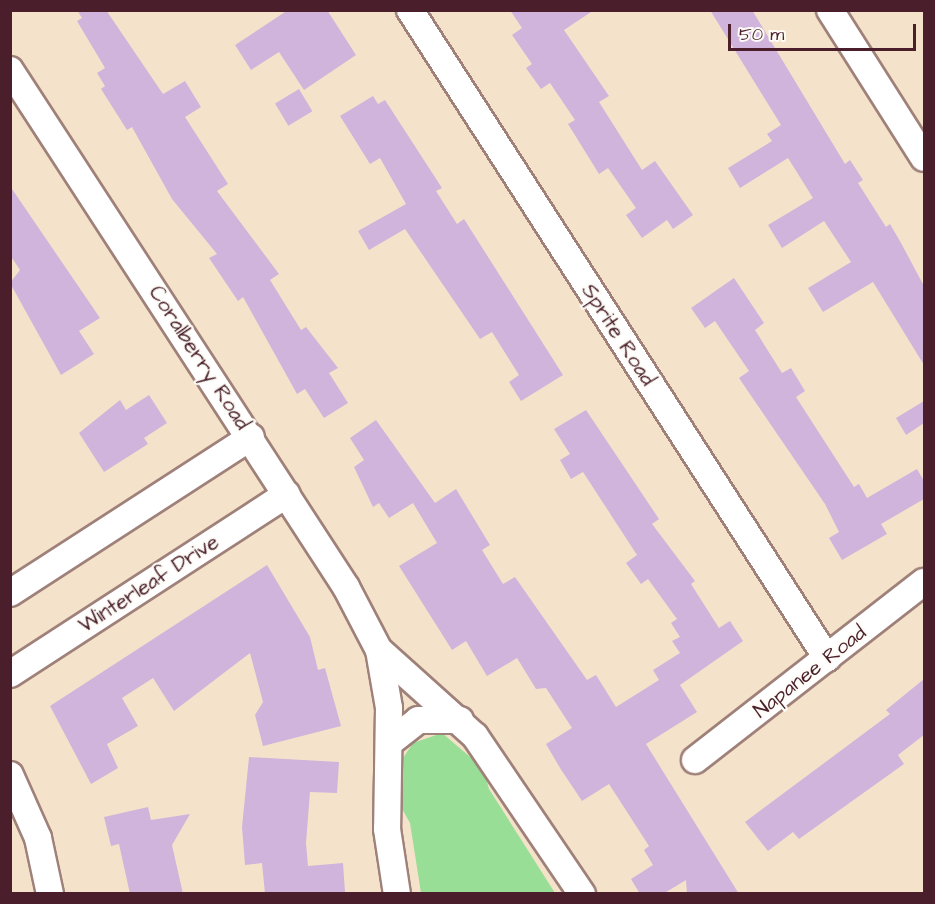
<!DOCTYPE html>
<style>
body{margin:0}
#map{position:relative;width:935px;height:904px;overflow:hidden;background:#f4e3ca;font-family:"Architects Daughter",sans-serif}
div>[style]{position:absolute}
.green>*{inset:0;background:#99de96}
.building>*{inset:0;background:#d1b4dc;transform-origin:0 0}
.roads{filter:drop-shadow(2px 0 #9f817a) drop-shadow(-2px 0 #9f817a) drop-shadow(0 2px #9f817a) drop-shadow(0 -2px #9f817a)}
.street>*{height:26px;margin:-13px;padding:0 13px;transform-origin:13px;border-radius:13px;background:#fff}
span{translate:-50% -50%;white-space:nowrap;text-align:center;line-height:1.15;-webkit-text-stroke:4.5px #fdfcf7;paint-order:stroke}
.street-label{font-size:21px;color:#4a1f2b}
.frame{position:absolute;inset:0;border:12px solid #4a1f2b;pointer-events:none}
.scale{position:absolute;left:728px;top:24px;width:188px;height:27px;box-sizing:border-box;border:3px solid #4a1f2b;border-top:0;padding-left:8px;font-size:18px;line-height:21px;white-space:nowrap;color:#4a1f2b;-webkit-text-stroke:4px #fdfcf7;paint-order:stroke}
</style>
<div id="map">
<div class="green">
<i style="clip-path:polygon(442px 733px,483px 768px,489px 789px,555px 893px,421px 893px,410px 823px,400px 805px,403px 758px,413px 743px)"></i>
</div>
<div class="building">
<i style="clip-path:polygon(77px 10px,106px 10px,163px 94px,185px 81px,201px 107px,185px 117px,228px 184px,217px 191px,279px 274px,270px 280px,301px 330px,306px 327px,338px 368px,329px 373px,348px 403px,324px 418px,305px 389px,297px 394px,243px 297px,238px 301px,209px 258px,217px 254px,172px 199px,132px 127px,127px 130px,101px 89px,105px 86px,97px 73px,105px 68px,77px 21px,82px 18px)"></i>
<i style="clip-path:polygon(288px 10px,327px 10px,356px 55px,304px 90px,279px 52px,251px 70px,235px 45px)"></i>
<i style="clip-path:polygon(510px 10px,594px 10px,564px 30px,609px 96px,599px 102px,642px 170px,655px 161px,693px 215px,673px 229px,667px 220px,642px 238px,626px 215px,636px 208px,608px 168px,599px 174px,568px 124px,575px 120px,550px 83px,541px 89px,526px 68px,532px 64px,512px 35px,522px 28px)"></i>
<i style="clip-path:polygon(710px 10px,752px 10px,845px 164px,850px 160px,863px 180px,858px 183px,886px 227px,890px 224px,901px 243px,924px 286px,924px 365px,873px 282px,823px 312px,808px 288px,851px 262px,824px 221px,782px 248px,768px 225px,813px 198px,788px 158px,740px 188px,728px 168px,772px 141px,767px 134px,781px 125px)"></i>
<i style="left:299px;top:89px;width:26px;height:28px;rotate:59deg"></i>
<i style="clip-path:polygon(373px 96px,378px 104px,385px 100px,442px 188px,436px 191px,457px 224px,464px 219px,563px 375px,521px 401px,509px 382px,519px 375px,492px 332px,480px 339px,405px 229px,369px 250px,358px 231px,406px 204px,380px 158px,370px 164px,340px 116px)"></i>
<i style="clip-path:polygon(10px 186px,100px 318px,79px 331px,94px 354px,61px 375px,10px 283px,20px 270px,10px 255px)"></i>
<i style="clip-path:polygon(734px 278px,764px 323px,755px 330px,782px 373px,791px 368px,805px 391px,796px 397px,854px 487px,859px 484px,867px 498px,917px 469px,924px 481px,924px 499px,881px 524px,887px 534px,842px 560px,829px 538px,839px 532px,825px 504px,739px 378px,749px 371px,715px 321px,705px 328px,691px 308px)"></i>
<i style="clip-path:polygon(149px 395px,167px 423px,144px 438px,148px 444px,104px 472px,79px 433px,120px 400px,126px 410px)"></i>
<i style="clip-path:polygon(924px 401px,924px 423px,906px 435px,896px 418px)"></i>
<i style="clip-path:polygon(586px 410px,659px 519px,652px 524px,695px 581px,691px 584px,719px 628px,730px 621px,743px 641px,680px 685px,697px 712px,646px 744px,739px 894px,687px 894px,686px 880px,663px 894px,640px 894px,631px 879px,653px 865px,644px 850px,649px 846px,609px 784px,582px 801px,560px 768px,546px 744px,572px 728px,546px 688px,536px 689px,517px 658px,487px 676px,466px 641px,452px 650px,399px 566px,437px 543px,413px 503px,389px 518px,379px 503px,373px 507px,354px 467px,364px 460px,350px 438px,376px 420px,435px 503px,456px 489px,490px 545px,482px 550px,503px 584px,515px 577px,587px 680px,596px 675px,616px 707px,659px 680px,653px 670px,680px 653px,672px 641px,680px 637px,671px 623px,677px 619px,648px 579px,641px 584px,626px 563px,637px 555px,583px 472px,571px 479px,560px 460px,570px 454px,554px 429px)"></i>
<i style="clip-path:polygon(267px 565px,310px 637px,318px 670px,325px 668px,341px 726px,263px 746px,255px 715px,263px 702px,250px 653px,174px 711px,153px 678px,122px 698px,138px 726px,107px 744px,118px 768px,91px 784px,50px 706px)"></i>
<i style="clip-path:polygon(924px 679px,924px 735px,898px 755px,904px 764px,799px 839px,793px 832px,768px 851px,745px 822px,890px 714px,886px 710px)"></i>
<i style="clip-path:polygon(249px 757px,339px 762px,337px 793px,310px 792px,306px 843px,308px 866px,343px 863px,345px 892px,265px 894px,262px 863px,245px 865px,242px 827px)"></i>
<i style="clip-path:polygon(148px 807px,151px 820px,190px 814px,172px 845px,183px 894px,130px 894px,119px 844px,111px 846px,104px 817px)"></i>
</div>
<div class="roads">
<div class="street">
<i style="left:410px;top:10px;width:771px;rotate:57.24deg"></i>
<i style="left:830px;top:10px;width:175px;rotate:57.6deg"></i>
<i style="left:10px;top:70px;width:617px;rotate:56.98deg"></i>
<i style="left:346px;top:587px;width:71px;rotate:62.4deg"></i>
<i style="left:379px;top:650px;width:59px;rotate:80.2deg"></i>
<i style="left:389px;top:708px;width:121px;rotate:90.9deg"></i>
<i style="left:387px;top:829px;width:66px;rotate:81.3deg"></i>
<i style="left:10px;top:593px;width:287px;rotate:-32.9deg"></i>
<i style="left:379px;top:650px;width:129px;rotate:41.9deg"></i>
<i style="left:475px;top:736px;width:191px;rotate:55.9deg"></i>
<i style="left:10px;top:674px;width:330px;rotate:-33deg"></i>
<i style="left:389px;top:743px;width:37px;rotate:-38deg"></i>
<i style="left:418px;top:720px;width:42px"></i>
<i style="left:695px;top:760px;width:290px;rotate:-37.9deg"></i>
<i style="left:10px;top:775px;width:69px;rotate:66deg"></i>
<i style="left:38px;top:838px;width:57px;rotate:77.9deg"></i>
</div>
</div>
<div class="street-label">
<span style="left:618px;top:335px;rotate:57deg">Sprite Road</span>
<span style="left:199px;top:358px;rotate:57deg">Coralberry Road</span>
<span style="left:149px;top:584px;rotate:-33deg">Winterleaf Drive</span>
<span style="left:810px;top:672px;rotate:-38deg">Napanee Road</span>
</div>
<div class="frame"></div>
<div class="scale">50 m</div>
</div>
